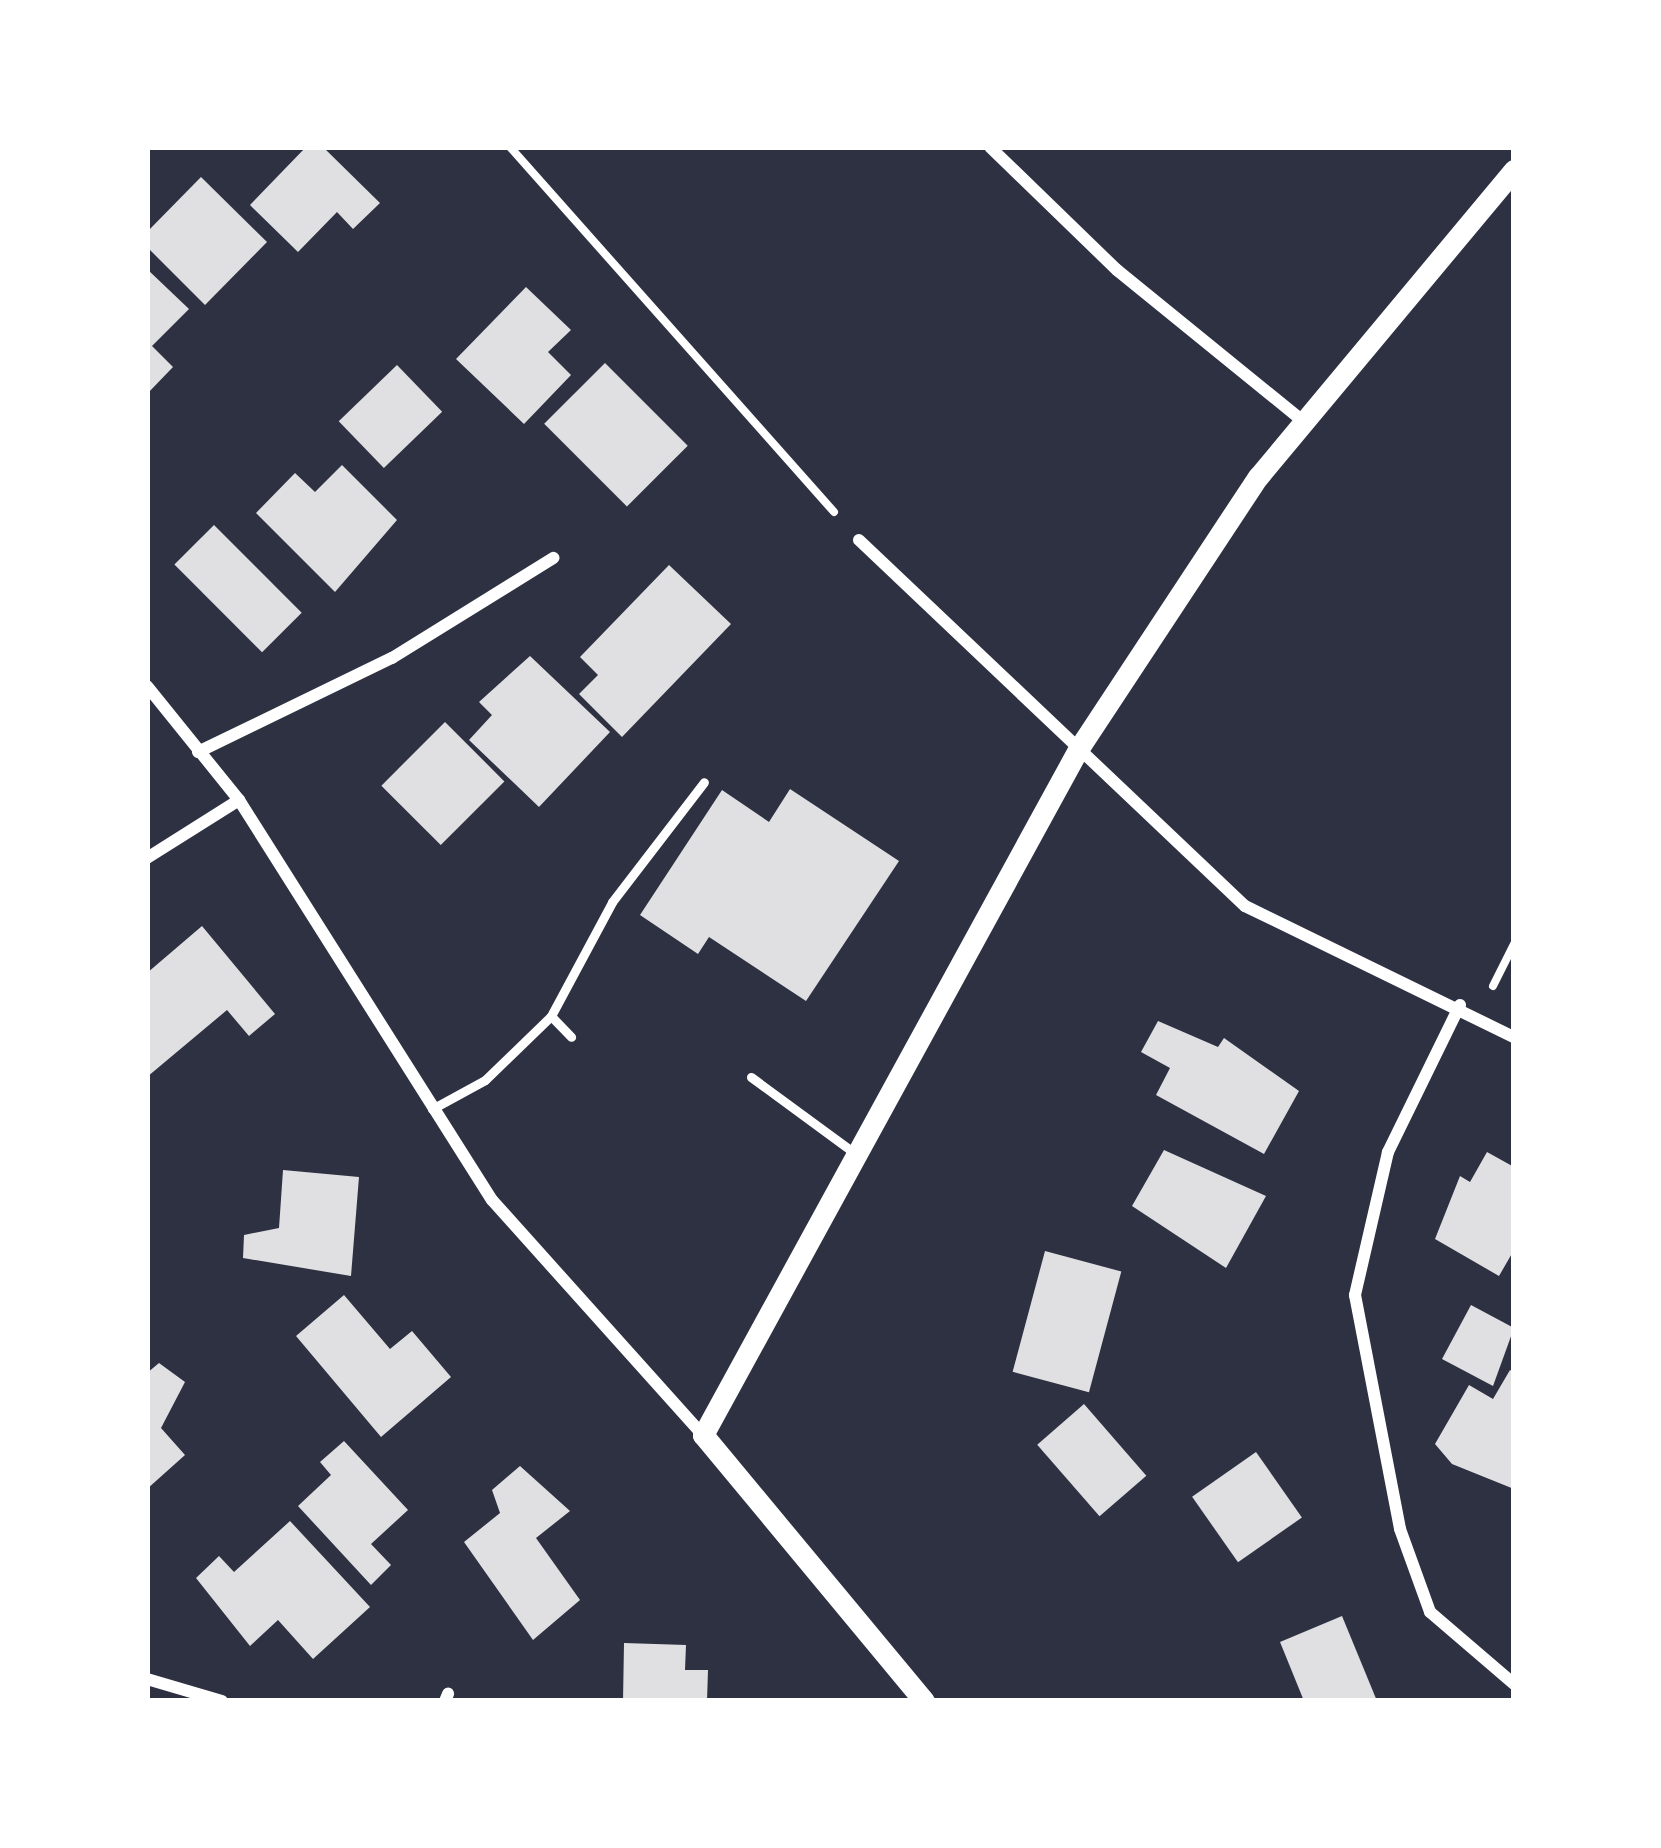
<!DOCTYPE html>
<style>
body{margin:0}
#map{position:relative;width:1661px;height:1848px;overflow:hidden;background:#2d3142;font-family:"Work Sans",sans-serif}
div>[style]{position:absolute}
.building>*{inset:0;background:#e0e0e3;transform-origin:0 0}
.path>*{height:8px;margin:-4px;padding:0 4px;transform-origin:4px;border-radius:4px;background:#fff}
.service>*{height:9px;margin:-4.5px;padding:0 4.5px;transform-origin:4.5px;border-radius:4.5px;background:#fff}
.minor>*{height:12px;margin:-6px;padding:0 6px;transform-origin:6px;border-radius:6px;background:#fff}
.tertiary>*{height:21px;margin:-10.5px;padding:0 10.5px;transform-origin:10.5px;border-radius:10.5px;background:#fff}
span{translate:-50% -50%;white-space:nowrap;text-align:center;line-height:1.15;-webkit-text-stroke:9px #fff;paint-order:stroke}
.frame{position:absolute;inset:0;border:150px solid #fff;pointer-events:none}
</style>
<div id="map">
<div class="building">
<i style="clip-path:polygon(306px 147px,323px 147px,380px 203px,353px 229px,337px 212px,298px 252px,250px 205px)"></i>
<i style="clip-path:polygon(201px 177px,267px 242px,205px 305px,147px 247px,147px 232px)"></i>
<i style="clip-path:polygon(147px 269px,189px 309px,152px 346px,173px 367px,147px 394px)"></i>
<i style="clip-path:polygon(526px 287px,571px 330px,548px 352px,571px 375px,524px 424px,456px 359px)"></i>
<i style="left:605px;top:363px;width:117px;height:86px;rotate:45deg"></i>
<i style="left:397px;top:365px;width:65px;height:81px;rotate:46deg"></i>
<i style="clip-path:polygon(342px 465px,397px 520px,335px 592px,256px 513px,295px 473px,315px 492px)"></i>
<i style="left:214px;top:525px;width:124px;height:56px;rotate:45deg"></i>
<i style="clip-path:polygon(669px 565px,731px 624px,622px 737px,579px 694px,598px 675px,580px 657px)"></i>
<i style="clip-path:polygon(530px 656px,610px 732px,539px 807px,469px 740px,492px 715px,479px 702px)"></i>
<i style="left:445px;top:722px;width:84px;height:90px;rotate:45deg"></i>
<i style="clip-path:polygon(790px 789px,899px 861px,806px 1001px,709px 937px,698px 954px,640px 915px,722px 790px,769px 822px)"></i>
<i style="clip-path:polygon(202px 926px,275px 1014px,249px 1036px,227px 1010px,147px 1077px,147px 973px)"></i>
<i style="clip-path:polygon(1158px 1021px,1218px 1047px,1224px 1038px,1299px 1091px,1264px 1154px,1156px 1095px,1170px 1068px,1141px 1052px)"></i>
<i style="clip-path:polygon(1164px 1150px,1266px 1196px,1226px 1268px,1132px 1206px)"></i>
<i style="clip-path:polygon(1487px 1152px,1514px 1167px,1514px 1250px,1499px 1276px,1435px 1239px,1460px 1176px,1470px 1182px)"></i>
<i style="clip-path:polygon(283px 1170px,359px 1177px,351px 1276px,243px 1258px,244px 1235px,279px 1228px)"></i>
<i style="left:1045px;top:1251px;width:79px;height:125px;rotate:15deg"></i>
<i style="clip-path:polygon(344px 1295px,390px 1349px,412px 1331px,451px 1377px,381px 1437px,296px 1336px)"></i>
<i style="clip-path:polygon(1471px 1305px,1514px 1328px,1493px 1386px,1442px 1359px)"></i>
<i style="clip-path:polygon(159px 1363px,185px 1382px,161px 1428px,185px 1455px,147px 1489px,147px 1373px)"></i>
<i style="clip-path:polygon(1510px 1370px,1514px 1372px,1514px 1489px,1452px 1464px,1435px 1444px,1469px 1385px,1493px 1399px)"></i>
<i style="left:1084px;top:1404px;width:95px;height:62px;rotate:49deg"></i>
<i style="clip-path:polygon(344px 1441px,408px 1510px,371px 1544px,391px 1565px,371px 1585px,298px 1506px,331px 1475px,320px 1462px)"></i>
<i style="left:1256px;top:1452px;width:80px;height:78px;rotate:55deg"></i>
<i style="clip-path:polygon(520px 1466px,570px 1511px,536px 1538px,580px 1600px,533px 1640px,464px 1542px,500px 1513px,492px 1490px)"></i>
<i style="clip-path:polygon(290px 1521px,370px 1607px,313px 1659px,278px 1620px,250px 1646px,196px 1578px,219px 1556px,234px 1572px)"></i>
<i style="clip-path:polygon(1342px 1616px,1377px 1701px,1304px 1701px,1280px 1642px)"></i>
<i style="clip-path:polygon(624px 1643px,686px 1645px,685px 1670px,708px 1670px,707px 1701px,623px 1701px)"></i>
</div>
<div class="path">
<i style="left:510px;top:147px;width:488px;rotate:48.4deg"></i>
<i style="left:1493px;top:986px;width:47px;rotate:-63.4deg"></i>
</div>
<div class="service">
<i style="left:551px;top:1016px;width:129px;rotate:-61.8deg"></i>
<i style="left:612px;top:902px;width:151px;rotate:-52.5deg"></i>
<i style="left:751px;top:1077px;width:132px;rotate:36.3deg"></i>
<i style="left:432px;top:1109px;width:60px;rotate:-28.7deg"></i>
<i style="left:485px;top:1080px;width:92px;rotate:-44.1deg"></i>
<i style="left:551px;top:1016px;width:29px;rotate:46deg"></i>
</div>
<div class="minor">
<i style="left:990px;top:147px;width:177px;rotate:44.1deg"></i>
<i style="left:1117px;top:270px;width:241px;rotate:39.1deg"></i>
<i style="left:859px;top:540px;width:532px;rotate:43.48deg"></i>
<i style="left:1245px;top:906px;width:299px;rotate:26deg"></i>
<i style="left:147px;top:686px;width:146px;rotate:51.1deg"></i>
<i style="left:239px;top:800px;width:473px;rotate:57.7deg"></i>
<i style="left:492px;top:1200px;width:316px;rotate:48.1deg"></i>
<i style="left:198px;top:752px;width:216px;rotate:-25.9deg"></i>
<i style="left:392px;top:658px;width:190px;rotate:-31.8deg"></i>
<i style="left:147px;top:858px;width:109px;rotate:-32.2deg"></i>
<i style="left:1460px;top:1005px;width:164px;rotate:116.1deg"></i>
<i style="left:1388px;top:1152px;width:147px;rotate:103deg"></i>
<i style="left:1355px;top:1295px;width:238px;rotate:79.1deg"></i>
<i style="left:1400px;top:1529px;width:88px;rotate:70.1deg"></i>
<i style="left:1430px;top:1612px;width:111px;rotate:40.6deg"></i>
<i style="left:147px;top:1679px;width:78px;rotate:16.3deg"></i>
<i style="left:445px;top:1701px;width:8px;rotate:-67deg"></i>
</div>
<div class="tertiary">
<i style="left:924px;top:1701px;width:346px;rotate:-129.7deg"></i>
<i style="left:703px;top:1435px;width:783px;rotate:-61.31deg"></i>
<i style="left:1079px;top:748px;width:325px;rotate:-56.6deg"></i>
<i style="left:1258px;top:477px;width:400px;rotate:-50.2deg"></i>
</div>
<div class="frame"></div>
</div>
